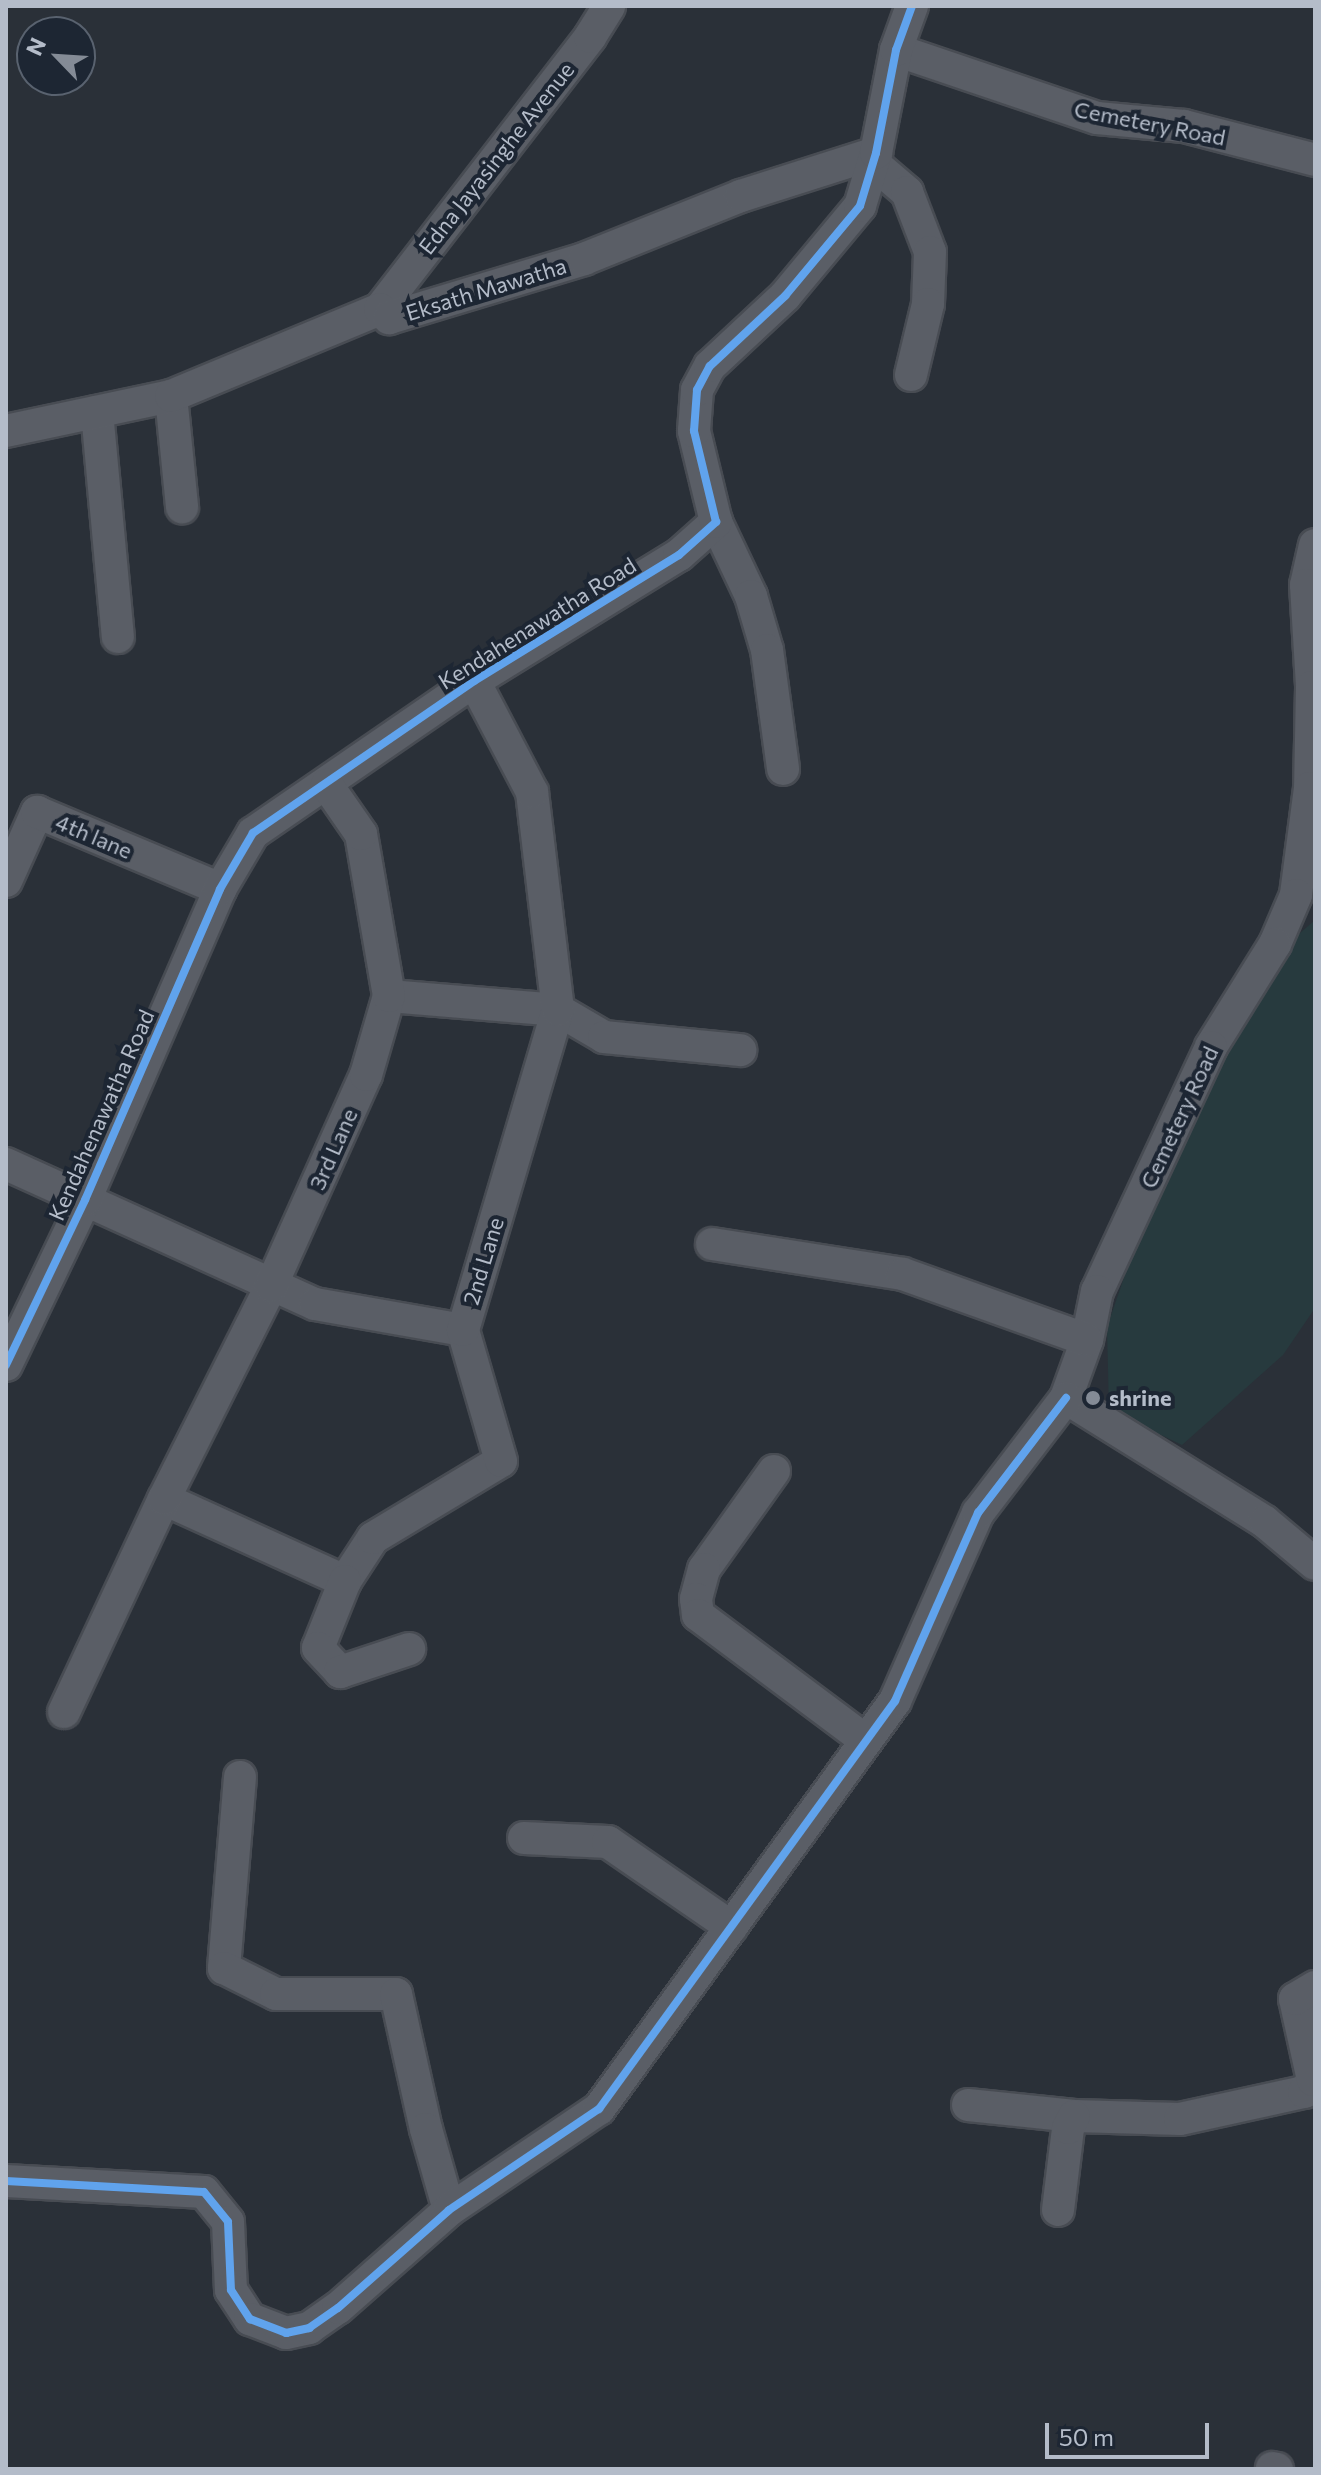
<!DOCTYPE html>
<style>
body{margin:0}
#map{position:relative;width:1321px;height:2475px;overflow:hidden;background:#2a3038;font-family:Commissioner,sans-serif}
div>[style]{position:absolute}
.green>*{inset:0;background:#273a3e}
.roads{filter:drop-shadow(2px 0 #484c53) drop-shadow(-2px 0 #484c53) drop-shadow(0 2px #484c53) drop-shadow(0 -2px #484c53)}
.minor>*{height:32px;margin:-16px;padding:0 16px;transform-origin:16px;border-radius:16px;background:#5a5e66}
.cycleway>*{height:8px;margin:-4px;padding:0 4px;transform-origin:4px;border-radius:4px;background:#60a3ed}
.dots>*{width:22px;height:22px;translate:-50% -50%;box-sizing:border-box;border:4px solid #1d2633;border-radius:50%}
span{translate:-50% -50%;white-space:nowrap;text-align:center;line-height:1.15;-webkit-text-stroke:8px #1d2633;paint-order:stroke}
.street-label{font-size:22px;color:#b4bcc9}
.poi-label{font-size:22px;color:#b4bcc9;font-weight:700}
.left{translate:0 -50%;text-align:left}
.frame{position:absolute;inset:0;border:8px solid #b4bcc9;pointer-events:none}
.north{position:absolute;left:16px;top:16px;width:80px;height:80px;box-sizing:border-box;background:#1d2633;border:2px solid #59626f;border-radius:50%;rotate:295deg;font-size:22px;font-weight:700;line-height:32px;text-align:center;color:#b4bcc9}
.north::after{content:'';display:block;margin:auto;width:28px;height:36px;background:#848b96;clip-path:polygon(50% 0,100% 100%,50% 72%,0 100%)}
.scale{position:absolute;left:1045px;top:2423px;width:164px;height:36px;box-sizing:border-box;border:4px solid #b4bcc9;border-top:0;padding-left:10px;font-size:24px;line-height:28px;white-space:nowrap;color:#b4bcc9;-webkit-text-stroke:6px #1d2633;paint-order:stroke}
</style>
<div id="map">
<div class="green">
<i style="clip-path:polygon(1315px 920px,1315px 1308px,1283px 1355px,1182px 1445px,1109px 1410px,1107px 1327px,1176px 1127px,1241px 985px)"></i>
</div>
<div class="roads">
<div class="minor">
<i style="left:896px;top:50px;width:212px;rotate:18.7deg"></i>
<i style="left:1097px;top:118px;width:87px;rotate:5.3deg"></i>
<i style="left:1184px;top:126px;width:135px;rotate:14.5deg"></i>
<i style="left:873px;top:163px;width:45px;rotate:40.5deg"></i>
<i style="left:907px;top:192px;width:64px;rotate:69deg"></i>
<i style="left:930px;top:252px;width:52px;rotate:92.2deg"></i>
<i style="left:928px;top:304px;width:73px;rotate:103.5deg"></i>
<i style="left:380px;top:309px;width:344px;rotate:-52.3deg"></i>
<i style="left:590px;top:37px;width:36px;rotate:-58deg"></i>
<i style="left:171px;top:396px;width:112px;rotate:84.3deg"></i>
<i style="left:97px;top:412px;width:226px;rotate:84.7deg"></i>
<i style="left:6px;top:431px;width:169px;rotate:-12deg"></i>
<i style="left:171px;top:396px;width:226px;rotate:-22.6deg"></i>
<i style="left:380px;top:309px;width:13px;rotate:45deg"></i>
<i style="left:389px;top:318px;width:204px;rotate:-16.8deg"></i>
<i style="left:584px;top:259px;width:169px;rotate:-21.9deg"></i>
<i style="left:741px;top:196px;width:142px;rotate:-17.7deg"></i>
<i style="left:716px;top:522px;width:82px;rotate:64.7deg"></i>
<i style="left:751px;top:596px;width:56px;rotate:73.5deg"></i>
<i style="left:767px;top:650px;width:120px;rotate:82.3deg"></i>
<i style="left:1315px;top:545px;width:41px;rotate:102.7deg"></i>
<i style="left:1306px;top:585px;width:102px;rotate:86.6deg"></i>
<i style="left:1312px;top:687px;width:101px;rotate:91.1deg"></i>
<i style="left:1310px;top:788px;width:108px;rotate:97.5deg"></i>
<i style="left:1296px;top:895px;width:53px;rotate:113.2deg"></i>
<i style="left:1275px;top:944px;width:121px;rotate:121.9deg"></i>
<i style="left:1211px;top:1047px;width:269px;rotate:115deg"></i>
<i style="left:1097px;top:1291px;width:50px;rotate:101.5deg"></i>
<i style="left:1087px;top:1340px;width:62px;rotate:109.9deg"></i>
<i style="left:1066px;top:1398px;width:234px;rotate:31.9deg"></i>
<i style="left:1265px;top:1522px;width:65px;rotate:40deg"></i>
<i style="left:6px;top:881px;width:76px;rotate:-65.8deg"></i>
<i style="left:37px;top:812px;width:199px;rotate:22.8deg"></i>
<i style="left:389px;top:996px;width:170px;rotate:4.7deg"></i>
<i style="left:558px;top:1010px;width:53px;rotate:30.4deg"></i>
<i style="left:604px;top:1037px;width:137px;rotate:5.5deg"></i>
<i style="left:6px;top:1164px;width:339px;rotate:24.4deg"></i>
<i style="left:315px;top:1304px;width:150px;rotate:10deg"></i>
<i style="left:712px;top:1244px;width:193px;rotate:8.9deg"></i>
<i style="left:903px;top:1274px;width:195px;rotate:19.7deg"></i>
<i style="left:6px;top:1365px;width:183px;rotate:-64.4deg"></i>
<i style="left:85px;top:1200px;width:339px;rotate:-66.5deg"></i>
<i style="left:220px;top:889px;width:65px;rotate:-59.5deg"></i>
<i style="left:253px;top:833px;width:268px;rotate:-34.5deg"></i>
<i style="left:474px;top:681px;width:241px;rotate:-31.6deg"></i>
<i style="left:679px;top:555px;width:50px;rotate:-41.7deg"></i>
<i style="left:716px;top:522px;width:94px;rotate:-103.6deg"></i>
<i style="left:694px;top:431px;width:41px;rotate:-85.8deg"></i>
<i style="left:697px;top:390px;width:27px;rotate:-62deg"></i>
<i style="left:710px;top:366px;width:103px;rotate:-43deg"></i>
<i style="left:785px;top:296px;width:117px;rotate:-50.2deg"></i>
<i style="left:860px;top:206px;width:55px;rotate:-73.2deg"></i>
<i style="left:876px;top:153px;width:105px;rotate:-79deg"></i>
<i style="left:896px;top:50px;width:47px;rotate:-70deg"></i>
<i style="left:774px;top:1471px;width:120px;rotate:125.5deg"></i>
<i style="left:704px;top:1569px;width:31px;rotate:105deg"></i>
<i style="left:696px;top:1599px;width:16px;rotate:83deg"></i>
<i style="left:698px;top:1615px;width:207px;rotate:36.8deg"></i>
<i style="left:164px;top:1499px;width:199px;rotate:24.4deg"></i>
<i style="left:345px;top:1581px;width:51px;rotate:-56.9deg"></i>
<i style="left:373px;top:1538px;width:149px;rotate:-31deg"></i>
<i style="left:501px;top:1461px;width:136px;rotate:-106.2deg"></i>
<i style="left:463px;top:1330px;width:334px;rotate:-73.5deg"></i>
<i style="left:558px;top:1010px;width:220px;rotate:-96.8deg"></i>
<i style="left:532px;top:792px;width:125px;rotate:-117.6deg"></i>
<i style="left:345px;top:1581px;width:72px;rotate:111.9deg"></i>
<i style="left:318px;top:1648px;width:33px;rotate:47deg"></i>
<i style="left:340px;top:1672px;width:73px;rotate:-18.4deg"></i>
<i style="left:64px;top:1712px;width:235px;rotate:-64.9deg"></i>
<i style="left:164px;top:1499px;width:238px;rotate:-63.3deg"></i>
<i style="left:271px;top:1286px;width:231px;rotate:-65.8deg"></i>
<i style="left:366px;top:1075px;width:82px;rotate:-73.8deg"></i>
<i style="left:389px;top:996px;width:164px;rotate:-99.8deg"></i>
<i style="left:361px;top:834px;width:60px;rotate:-124.8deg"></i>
<i style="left:240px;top:1777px;width:192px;rotate:94.8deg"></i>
<i style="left:224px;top:1968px;width:58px;rotate:26.6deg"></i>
<i style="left:276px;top:1994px;width:120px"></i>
<i style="left:396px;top:1994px;width:138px;rotate:77.5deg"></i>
<i style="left:426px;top:2129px;width:84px;rotate:74.1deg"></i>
<i style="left:524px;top:1838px;width:84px;rotate:2.7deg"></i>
<i style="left:608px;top:1842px;width:150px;rotate:34.6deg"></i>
<i style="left:968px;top:2105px;width:107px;rotate:5.9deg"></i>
<i style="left:1074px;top:2116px;width:106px;rotate:1.6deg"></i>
<i style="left:1180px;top:2119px;width:127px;rotate:-12.3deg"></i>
<i style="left:1304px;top:2092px;width:15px;rotate:-53deg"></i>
<i style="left:1313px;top:2080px;width:83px;rotate:-102.5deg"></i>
<i style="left:1295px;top:1999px;width:23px;rotate:-31deg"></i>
<i style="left:6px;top:2181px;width:198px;rotate:3.2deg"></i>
<i style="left:204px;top:2192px;width:38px;rotate:51deg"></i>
<i style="left:228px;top:2222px;width:68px;rotate:87.5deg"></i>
<i style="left:231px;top:2290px;width:35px;rotate:57deg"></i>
<i style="left:250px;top:2319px;width:39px;rotate:21deg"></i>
<i style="left:286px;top:2333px;width:24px;rotate:-12deg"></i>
<i style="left:309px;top:2328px;width:35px;rotate:-35deg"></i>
<i style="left:338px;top:2308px;width:148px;rotate:-41.4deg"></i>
<i style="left:449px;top:2210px;width:181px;rotate:-34deg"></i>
<i style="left:599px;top:2109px;width:504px;rotate:-54.04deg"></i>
<i style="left:895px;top:1701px;width:206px;rotate:-66.2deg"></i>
<i style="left:978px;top:1513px;width:145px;rotate:-52.6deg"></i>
<i style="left:1058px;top:2210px;width:83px;rotate:-83deg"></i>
<i style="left:1068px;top:2128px;width:13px;rotate:-63deg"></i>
<i style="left:1272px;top:2468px;width:5px;rotate:11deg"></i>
</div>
</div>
<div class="cycleway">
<i style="left:6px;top:1365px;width:183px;rotate:-64.4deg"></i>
<i style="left:85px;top:1200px;width:339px;rotate:-66.5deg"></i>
<i style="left:220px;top:889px;width:65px;rotate:-59.5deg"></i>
<i style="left:253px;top:833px;width:268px;rotate:-34.5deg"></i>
<i style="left:474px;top:681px;width:241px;rotate:-31.6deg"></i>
<i style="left:679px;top:555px;width:50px;rotate:-41.7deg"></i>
<i style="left:716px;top:522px;width:94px;rotate:-103.6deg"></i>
<i style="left:694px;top:431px;width:41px;rotate:-85.8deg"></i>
<i style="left:697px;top:390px;width:27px;rotate:-62deg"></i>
<i style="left:710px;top:366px;width:103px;rotate:-43deg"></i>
<i style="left:785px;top:296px;width:117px;rotate:-50.2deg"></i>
<i style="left:860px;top:206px;width:55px;rotate:-73.2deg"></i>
<i style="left:876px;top:153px;width:105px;rotate:-79deg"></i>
<i style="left:896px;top:50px;width:47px;rotate:-70deg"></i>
<i style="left:6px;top:2181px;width:198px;rotate:3.2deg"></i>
<i style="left:204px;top:2192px;width:38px;rotate:51deg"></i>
<i style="left:228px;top:2222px;width:68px;rotate:87.5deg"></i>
<i style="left:231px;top:2290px;width:35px;rotate:57deg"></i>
<i style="left:250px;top:2319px;width:39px;rotate:21deg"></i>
<i style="left:286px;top:2333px;width:24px;rotate:-12deg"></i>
<i style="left:309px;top:2328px;width:35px;rotate:-35deg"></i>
<i style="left:338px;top:2308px;width:148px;rotate:-41.4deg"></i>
<i style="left:449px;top:2210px;width:181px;rotate:-34deg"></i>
<i style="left:599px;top:2109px;width:504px;rotate:-54.04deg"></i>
<i style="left:895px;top:1701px;width:206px;rotate:-66.2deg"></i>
<i style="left:978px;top:1513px;width:145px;rotate:-52.6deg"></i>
</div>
<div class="dots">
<i style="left:1093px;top:1398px;background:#848b96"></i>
</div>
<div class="street-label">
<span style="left:1150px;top:123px;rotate:11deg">Cemetery Road</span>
<span style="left:496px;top:158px;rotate:-52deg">Edna Jayasinghe Avenue</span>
<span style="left:486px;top:289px;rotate:-17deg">Eksath Mawatha</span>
<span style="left:537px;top:623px;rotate:-32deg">Kendahenawatha Road</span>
<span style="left:94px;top:836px;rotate:23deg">4th lane</span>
<span style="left:101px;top:1115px;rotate:-66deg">Kendahenawatha Road</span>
<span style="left:1179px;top:1117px;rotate:-65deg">Cemetery Road</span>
<span style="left:333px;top:1149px;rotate:-66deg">3rd Lane</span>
<span style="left:483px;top:1261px;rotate:-73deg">2nd Lane</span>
</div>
<div class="poi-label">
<span class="left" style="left:1109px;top:1398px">shrine</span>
</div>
<div class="frame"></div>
<div class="north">N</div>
<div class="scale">50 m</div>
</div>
